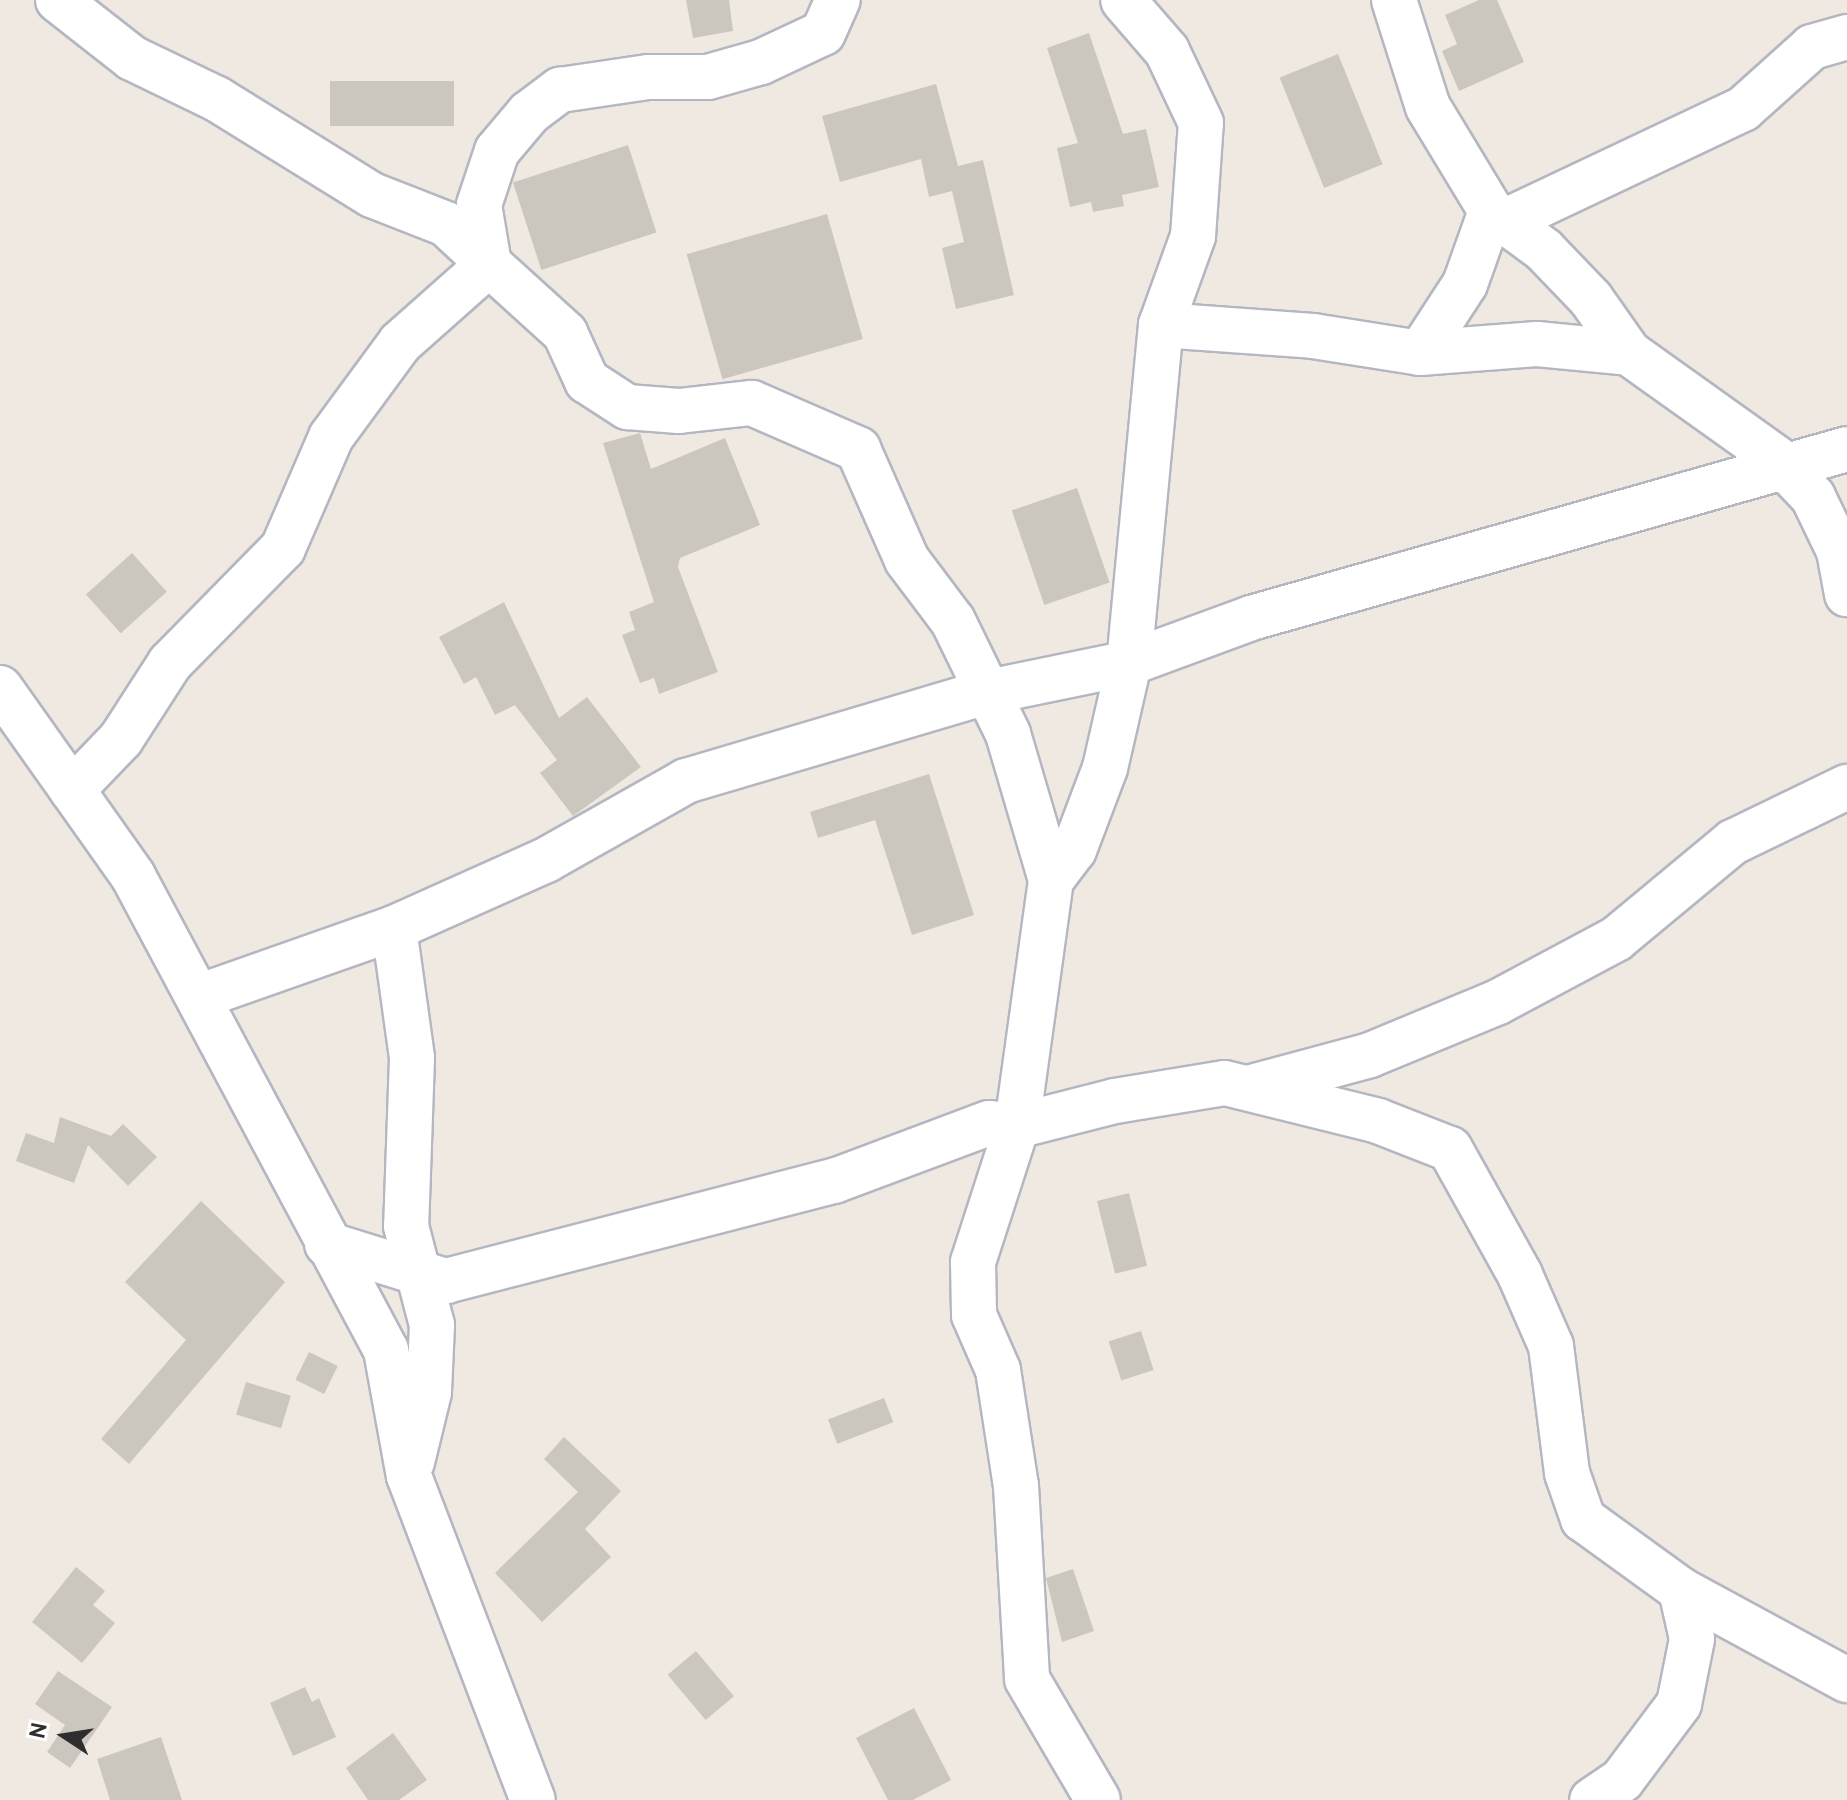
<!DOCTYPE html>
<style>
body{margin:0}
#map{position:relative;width:1847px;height:1800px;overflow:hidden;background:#efe9e1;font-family:Overpass,sans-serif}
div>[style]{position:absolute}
.building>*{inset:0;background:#cbc7bf;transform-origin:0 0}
.roads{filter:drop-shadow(2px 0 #b4b7c1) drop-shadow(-2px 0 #b4b7c1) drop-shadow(0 2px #b4b7c1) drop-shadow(0 -2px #b4b7c1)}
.minor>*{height:44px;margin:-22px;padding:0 22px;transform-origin:22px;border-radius:22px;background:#fff}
span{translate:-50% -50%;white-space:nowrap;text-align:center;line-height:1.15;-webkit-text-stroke:8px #fff;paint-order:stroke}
.north{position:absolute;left:24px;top:1696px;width:80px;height:80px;-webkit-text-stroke:6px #fff;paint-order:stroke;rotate:282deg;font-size:22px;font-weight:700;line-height:32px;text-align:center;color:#2e2e2e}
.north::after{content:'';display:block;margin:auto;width:28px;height:36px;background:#2e2e2e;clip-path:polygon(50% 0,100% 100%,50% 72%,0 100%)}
</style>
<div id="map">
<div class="building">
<i style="clip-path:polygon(686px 0,729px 0,733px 31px,693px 38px)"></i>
<i style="clip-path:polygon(1479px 0,1497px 0,1524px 62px,1459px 91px,1442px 51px,1457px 44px,1445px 15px)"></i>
<i style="clip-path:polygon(1089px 33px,1123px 134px,1146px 129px,1159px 187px,1122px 195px,1124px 206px,1093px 212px,1091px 202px,1070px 207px,1057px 148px,1078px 143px,1047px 48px)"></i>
<i style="left:1338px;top:54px;width:119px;height:63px;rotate:68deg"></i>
<i style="left:330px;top:81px;width:124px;height:45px"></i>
<i style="clip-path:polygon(936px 84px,958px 166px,983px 160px,1014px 295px,956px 309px,942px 248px,964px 242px,952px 191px,929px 197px,921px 159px,840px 182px,822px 116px)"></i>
<i style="left:628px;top:145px;width:92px;height:121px;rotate:72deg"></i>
<i style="left:827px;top:214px;width:130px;height:146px;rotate:74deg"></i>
<i style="clip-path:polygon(640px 433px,651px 469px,725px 438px,760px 525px,680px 558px,678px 567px,718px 672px,659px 694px,654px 678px,640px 683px,622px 635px,635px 630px,629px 612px,654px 602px,603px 443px)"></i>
<i style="left:1077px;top:488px;width:100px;height:69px;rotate:71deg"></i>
<i style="left:132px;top:553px;width:52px;height:62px;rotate:48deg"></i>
<i style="clip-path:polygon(504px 602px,559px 718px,587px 697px,641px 767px,573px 816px,540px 773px,557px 760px,515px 705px,495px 715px,476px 677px,464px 684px,439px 637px)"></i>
<i style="clip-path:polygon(929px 774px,974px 915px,912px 935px,875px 820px,818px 838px,810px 812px)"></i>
<i style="clip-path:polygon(60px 1117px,111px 1136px,123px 1124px,157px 1157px,128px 1186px,88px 1145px,74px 1183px,16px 1161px,26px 1133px,54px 1143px)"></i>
<i style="left:1129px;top:1193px;width:75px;height:33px;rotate:76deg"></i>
<i style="clip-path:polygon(201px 1201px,285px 1282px,129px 1464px,101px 1439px,186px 1340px,125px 1282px)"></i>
<i style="left:1141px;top:1331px;width:41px;height:34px;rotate:72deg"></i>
<i style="left:309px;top:1352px;width:32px;height:31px;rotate:26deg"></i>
<i style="left:246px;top:1382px;width:47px;height:34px;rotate:17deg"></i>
<i style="left:884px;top:1398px;width:26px;height:60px;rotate:69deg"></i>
<i style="clip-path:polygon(564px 1437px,621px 1491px,585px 1529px,611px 1557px,542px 1622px,495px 1573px,578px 1492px,544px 1459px)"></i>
<i style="clip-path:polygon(76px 1567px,105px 1591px,93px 1605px,115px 1623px,82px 1663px,32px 1622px)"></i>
<i style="clip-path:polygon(1073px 1569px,1094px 1631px,1062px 1642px,1046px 1578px)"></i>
<i style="left:696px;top:1651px;width:59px;height:37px;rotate:50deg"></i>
<i style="clip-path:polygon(58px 1671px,112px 1707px,70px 1768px,47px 1752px,65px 1725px,35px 1704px)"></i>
<i style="clip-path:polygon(305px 1687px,312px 1702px,319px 1698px,336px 1737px,293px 1756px,270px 1703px)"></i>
<i style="clip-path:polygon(914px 1708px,951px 1780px,913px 1800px,888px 1800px,856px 1738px)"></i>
<i style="clip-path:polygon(393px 1733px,427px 1780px,399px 1800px,368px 1800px,346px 1768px)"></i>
<i style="clip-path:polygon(161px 1737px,182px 1800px,110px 1800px,97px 1759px)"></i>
</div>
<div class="roads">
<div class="minor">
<i style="left:58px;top:0;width:94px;rotate:38.1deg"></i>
<i style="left:132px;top:58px;width:94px;rotate:25.8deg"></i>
<i style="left:217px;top:99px;width:182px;rotate:31.8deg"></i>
<i style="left:372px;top:195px;width:79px;rotate:21.4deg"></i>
<i style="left:446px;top:224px;width:59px;rotate:42.9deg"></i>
<i style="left:489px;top:264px;width:60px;rotate:-99.6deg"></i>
<i style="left:479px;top:205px;width:57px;rotate:-71.6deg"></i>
<i style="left:497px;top:151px;width:50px;rotate:-49.9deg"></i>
<i style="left:529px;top:113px;width:39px;rotate:-37deg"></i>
<i style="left:560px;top:90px;width:89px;rotate:-8.4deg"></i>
<i style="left:648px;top:77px;width:60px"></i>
<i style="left:708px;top:77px;width:55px;rotate:-15.8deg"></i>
<i style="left:761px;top:62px;width:68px;rotate:-25.1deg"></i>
<i style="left:823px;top:33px;width:36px;rotate:-66deg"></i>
<i style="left:1394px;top:0;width:112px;rotate:72.4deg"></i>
<i style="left:1428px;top:107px;width:122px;rotate:58.8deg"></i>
<i style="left:1491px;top:211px;width:66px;rotate:36.3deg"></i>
<i style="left:1544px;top:250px;width:68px;rotate:46.2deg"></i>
<i style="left:1591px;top:299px;width:66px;rotate:54.9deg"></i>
<i style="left:1508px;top:220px;width:260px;rotate:-25.3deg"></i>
<i style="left:1743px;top:109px;width:93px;rotate:-41.9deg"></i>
<i style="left:1812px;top:47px;width:36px;rotate:-16deg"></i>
<i style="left:1161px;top:325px;width:152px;rotate:4.1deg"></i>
<i style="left:1313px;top:336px;width:108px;rotate:9deg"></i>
<i style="left:1420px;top:353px;width:117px;rotate:-4.4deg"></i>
<i style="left:1537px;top:344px;width:92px;rotate:5.6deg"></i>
<i style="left:1629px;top:353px;width:181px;rotate:35.5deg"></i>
<i style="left:1776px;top:458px;width:54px;rotate:46.5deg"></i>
<i style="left:1813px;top:497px;width:60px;rotate:64.3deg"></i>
<i style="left:1839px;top:551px;width:44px;rotate:79.5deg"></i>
<i style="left:1420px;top:353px;width:82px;rotate:-56.9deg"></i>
<i style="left:1465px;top:284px;width:77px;rotate:-70.4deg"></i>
<i style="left:0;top:688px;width:230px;rotate:54.7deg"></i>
<i style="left:133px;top:876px;width:537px;rotate:61.91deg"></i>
<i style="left:386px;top:1350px;width:128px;rotate:79.7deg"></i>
<i style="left:409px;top:1476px;width:347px;rotate:69.1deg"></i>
<i style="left:72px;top:790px;width:71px;rotate:-46.1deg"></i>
<i style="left:121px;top:739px;width:90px;rotate:-57.2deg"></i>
<i style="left:170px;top:663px;width:161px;rotate:-45.5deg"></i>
<i style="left:283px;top:548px;width:121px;rotate:-66.6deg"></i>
<i style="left:331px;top:437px;width:117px;rotate:-53.7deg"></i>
<i style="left:400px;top:343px;width:119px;rotate:-41.6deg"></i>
<i style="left:489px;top:264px;width:103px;rotate:42.2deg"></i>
<i style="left:565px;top:333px;width:53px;rotate:65.4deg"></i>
<i style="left:587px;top:381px;width:48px;rotate:33deg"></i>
<i style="left:627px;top:407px;width:52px;rotate:4.4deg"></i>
<i style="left:679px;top:411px;width:73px;rotate:-6.3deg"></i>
<i style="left:752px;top:403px;width:116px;rotate:23.5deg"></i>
<i style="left:858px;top:449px;width:121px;rotate:66.2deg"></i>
<i style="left:907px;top:560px;width:76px;rotate:53deg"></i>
<i style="left:953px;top:621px;width:126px;rotate:64deg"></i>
<i style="left:1008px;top:734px;width:152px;rotate:73.6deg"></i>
<i style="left:1051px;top:880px;width:248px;rotate:97.9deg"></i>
<i style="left:1017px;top:1126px;width:143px;rotate:107.9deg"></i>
<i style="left:973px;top:1262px;width:53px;rotate:88.9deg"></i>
<i style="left:974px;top:1315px;width:60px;rotate:66.4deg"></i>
<i style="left:998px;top:1370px;width:117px;rotate:81.2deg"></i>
<i style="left:1016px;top:1486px;width:193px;rotate:86.7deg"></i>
<i style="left:1027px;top:1679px;width:140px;rotate:59.6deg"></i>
<i style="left:1051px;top:880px;width:38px;rotate:-53deg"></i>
<i style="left:1074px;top:850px;width:88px;rotate:-69.3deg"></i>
<i style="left:1105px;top:768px;width:108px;rotate:-77.1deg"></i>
<i style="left:1129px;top:663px;width:340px;rotate:-84.6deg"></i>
<i style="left:1161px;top:325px;width:95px;rotate:-70.2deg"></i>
<i style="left:1193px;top:236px;width:113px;rotate:-86deg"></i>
<i style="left:1201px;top:123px;width:80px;rotate:-115.3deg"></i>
<i style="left:1167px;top:51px;width:67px;rotate:-130.8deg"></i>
<i style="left:394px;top:928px;width:131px;rotate:82.1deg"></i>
<i style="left:412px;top:1058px;width:168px;rotate:92deg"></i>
<i style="left:406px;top:1226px;width:102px;rotate:75.3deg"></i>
<i style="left:432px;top:1325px;width:67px;rotate:92.6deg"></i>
<i style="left:429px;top:1392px;width:72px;rotate:103.7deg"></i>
<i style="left:201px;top:996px;width:205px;rotate:-19.4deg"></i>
<i style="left:394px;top:928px;width:167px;rotate:-24.1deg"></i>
<i style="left:546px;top:860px;width:161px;rotate:-29.4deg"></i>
<i style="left:686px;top:781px;width:310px;rotate:-16.5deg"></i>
<i style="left:983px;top:693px;width:149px;rotate:-11.6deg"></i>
<i style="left:1129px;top:663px;width:130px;rotate:-20.2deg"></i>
<i style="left:1251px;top:618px;width:619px;rotate:-15.83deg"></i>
<i style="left:1248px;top:1088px;width:126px;rotate:-15.1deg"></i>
<i style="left:1370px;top:1055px;width:139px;rotate:-22.5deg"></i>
<i style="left:1498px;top:1002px;width:134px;rotate:-28.1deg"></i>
<i style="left:1616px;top:939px;width:152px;rotate:-39.7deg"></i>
<i style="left:1733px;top:842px;width:127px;rotate:-25.8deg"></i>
<i style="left:327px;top:1244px;width:125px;rotate:17.3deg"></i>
<i style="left:446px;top:1281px;width:401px;rotate:-14.5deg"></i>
<i style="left:834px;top:1181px;width:165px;rotate:-20.5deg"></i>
<i style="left:989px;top:1123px;width:28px;rotate:6deg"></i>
<i style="left:1017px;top:1126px;width:101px;rotate:-14.3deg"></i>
<i style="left:1115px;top:1101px;width:111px;rotate:-9.3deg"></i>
<i style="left:1225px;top:1083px;width:158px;rotate:13.9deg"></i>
<i style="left:1378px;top:1121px;width:77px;rotate:21.3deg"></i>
<i style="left:1450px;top:1149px;width:144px;rotate:60.9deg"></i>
<i style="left:1520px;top:1275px;width:77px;rotate:66.4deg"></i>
<i style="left:1551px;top:1346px;width:128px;rotate:82.8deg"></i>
<i style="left:1567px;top:1473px;width:49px;rotate:70.8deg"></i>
<i style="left:1583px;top:1519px;width:121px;rotate:35.9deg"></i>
<i style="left:1681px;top:1590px;width:50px;rotate:77.3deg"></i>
<i style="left:1692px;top:1639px;width:66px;rotate:101.3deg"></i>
<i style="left:1679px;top:1704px;width:95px;rotate:126.9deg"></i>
<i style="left:1622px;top:1780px;width:36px;rotate:146deg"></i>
<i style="left:1681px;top:1590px;width:189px;rotate:28.5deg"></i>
</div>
</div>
<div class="north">N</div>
</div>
